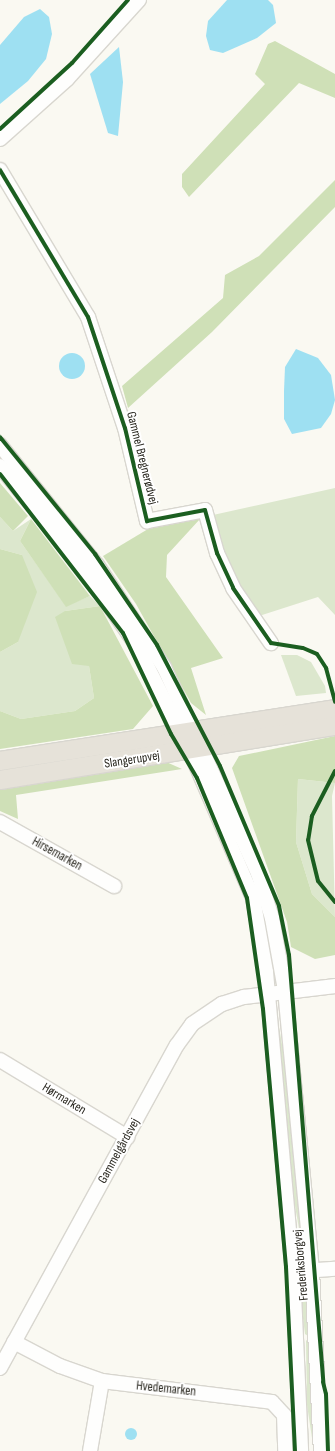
<!DOCTYPE html>
<meta charset="utf-8">
<style>
body{margin:0}
#map{position:relative;width:335px;height:1451px;overflow:hidden;background:#faf9f2;font-family:"Sofia Sans Condensed",sans-serif}
div>[style]{position:absolute}
.green>*{inset:0;background:#dce7cd}
.forest>*{inset:0;background:#cfe0b7}
.water>*{inset:0;background:#9ee0f2}
.round{border-radius:50%}
.roads{filter:drop-shadow(1px 0 #d8d6cf) drop-shadow(-1px 0 #d8d6cf) drop-shadow(0 1px #d8d6cf) drop-shadow(0 -1px #d8d6cf)}
.minor>*{height:14px;margin:-7px;padding:0 7px;transform-origin:7px;border-radius:7px;background:#fefefd}
.major>*{height:18px;margin:-9px;padding:0 9px;transform-origin:9px;border-radius:9px;background:#e6e2d9}
.cycleway>*{height:4px;margin:-2px;padding:0 2px;transform-origin:2px;border-radius:2px;background:#1b5e20}
span{translate:-50% -50%;white-space:nowrap;text-align:center;line-height:1.15;-webkit-text-stroke:4px #fff;paint-order:stroke}
.street-label{font-size:13px;color:#2a2820}
</style>
<div id="map">
<div class="green">
<i style="clip-path:polygon(335px 488px,335px 615px,318px 597px,259px 616px,235px 585px,219px 549px,213px 515px)"></i>
<i style="clip-path:polygon(0 517px,13px 531px,31px 519px,20px 541px,66px 606px,90px 596px,100px 606px,65px 611px,89px 666px,94px 698px,75px 711px,21px 719px,0 711px,0 652px,18px 642px,22px 555px,0 549px)"></i>
<i style="clip-path:polygon(281px 655px,297px 655px,311px 662px,325px 686px,326px 693px,296px 696px)"></i>
<i style="clip-path:polygon(298px 779px,335px 783px,332px 796px,335px 917px,312px 894px,296px 842px)"></i>
<i style="clip-path:polygon(274px 1000px,286px 1066px,304px 1257px,289px 1172px)"></i>
<i style="clip-path:polygon(305px 1281px,306px 1282px,311px 1338px,305px 1334px,300px 1295px,300px 1282px)"></i>
<i style="clip-path:polygon(306px 1340px,311px 1344px,314px 1451px,307px 1405px)"></i>
</div>
<div class="forest">
<i style="clip-path:polygon(275px 41px,335px 74px,335px 98px,299px 83px,189px 197px,182px 187px,182px 174px,265px 84px,255px 74px,268px 44px)"></i>
<i style="clip-path:polygon(335px 180px,335px 207px,212px 332px,128px 408px,122px 386px,223px 298px,225px 275px,259px 256px)"></i>
<i style="clip-path:polygon(0 483px,28px 516px,13px 531px,0 517px)"></i>
<i style="clip-path:polygon(31px 519px,90px 596px,66px 607px,20px 541px)"></i>
<i style="clip-path:polygon(200px 519px,167px 555px,166px 577px,223px 658px,191px 668px,206px 715px,191px 703px,136px 604px,103px 556px,148px 529px)"></i>
<i style="clip-path:polygon(0 549px,22px 555px,37px 592px,18px 642px,0 652px)"></i>
<i style="clip-path:polygon(100px 606px,153px 706px,133px 729px,0 749px,0 711px,21px 719px,75px 711px,94px 698px,89px 666px,72px 664px,55px 617px,65px 611px)"></i>
<i style="clip-path:polygon(335px 736px,335px 783px,298px 779px,296px 842px,312px 894px,335px 917px,335px 955px,315px 959px,291px 947px,287px 922px,232px 768px,239px 756px)"></i>
<i style="clip-path:polygon(164px 761px,182px 769px,16px 795px,18px 819px,0 811px,0 785px)"></i>
</div>
<div class="water">
<i style="clip-path:polygon(227px 0,268px 0,273px 5px,276px 23px,257px 38px,223px 53px,210px 50px,206px 36px,208px 21px)"></i>
<i style="clip-path:polygon(40px 9px,49px 17px,52px 34px,46px 59px,28px 81px,0 104px,0 45px,24px 17px)"></i>
<i style="clip-path:polygon(119px 47px,123px 82px,118px 136px,108px 133px,90px 74px)"></i>
<i style="clip-path:polygon(296px 349px,318px 358px,331px 375px,335px 400px,331px 414px,321px 428px,292px 434px,284px 419px,284px 391px,285px 367px)"></i>
<i class="round" style="left:59px;top:353px;width:26px;height:26px"></i>
<i class="round" style="left:125px;top:1428px;width:12px;height:12px"></i>
</div>
<div class="roads">
<div class="minor">
<i style="left:0;top:139px;width:90px;rotate:-41.8deg"></i>
<i style="left:67px;top:79px;width:107px;rotate:-47.7deg"></i>
<i style="left:0;top:170px;width:171px;rotate:59.1deg"></i>
<i style="left:88px;top:317px;width:117px;rotate:71.6deg"></i>
<i style="left:125px;top:428px;width:96px;rotate:76.7deg"></i>
<i style="left:147px;top:521px;width:59px;rotate:-10.7deg"></i>
<i style="left:205px;top:510px;width:45px;rotate:74.4deg"></i>
<i style="left:217px;top:553px;width:38px;rotate:65deg"></i>
<i style="left:233px;top:588px;width:67px;rotate:55.4deg"></i>
<i style="left:0;top:445px;width:154px;rotate:51.1deg"></i>
<i style="left:97px;top:565px;width:122px;rotate:56.7deg"></i>
<i style="left:164px;top:667px;width:226px;rotate:65.5deg"></i>
<i style="left:258px;top:873px;width:47px;rotate:72.7deg"></i>
<i style="left:272px;top:918px;width:73px;rotate:79.8deg"></i>
<i style="left:285px;top:990px;width:281px;rotate:84.5deg"></i>
<i style="left:312px;top:1270px;width:181px;rotate:87.2deg"></i>
<i style="left:0;top:466px;width:134px;rotate:50.7deg"></i>
<i style="left:85px;top:570px;width:92px;rotate:55.6deg"></i>
<i style="left:137px;top:646px;width:118px;rotate:63.2deg"></i>
<i style="left:190px;top:751px;width:160px;rotate:66.8deg"></i>
<i style="left:253px;top:898px;width:75px;rotate:80deg"></i>
<i style="left:266px;top:972px;width:301px;rotate:84.9deg"></i>
<i style="left:293px;top:1272px;width:179px;rotate:87.4deg"></i>
<i style="left:0;top:822px;width:131px;rotate:29.3deg"></i>
<i style="left:0;top:1060px;width:149px;rotate:31.2deg"></i>
<i style="left:303px;top:1271px;width:32px;rotate:-4deg"></i>
<i style="left:14px;top:1342px;width:52px;rotate:27.6deg"></i>
<i style="left:60px;top:1366px;width:45px;rotate:19.7deg"></i>
<i style="left:102px;top:1381px;width:171px;rotate:7deg"></i>
<i style="left:272px;top:1402px;width:18px;rotate:47deg"></i>
<i style="left:284px;top:1415px;width:36px;rotate:88deg"></i>
<i style="left:0;top:1368px;width:368px;rotate:-61.3deg"></i>
<i style="left:177px;top:1045px;width:26px;rotate:-54deg"></i>
<i style="left:192px;top:1024px;width:36px;rotate:-34deg"></i>
<i style="left:222px;top:1004px;width:23px;rotate:-18deg"></i>
<i style="left:244px;top:997px;width:92px;rotate:-6.9deg"></i>
<i style="left:90px;top:1451px;width:71px;rotate:-80.3deg"></i>
</div>
<div class="major">
<i style="left:0;top:761px;width:339px;rotate:-8.8deg"></i>
<i style="left:0;top:780px;width:339px;rotate:-9.2deg"></i>
</div>
</div>
<div class="cycleway">
<i style="left:0;top:129px;width:98px;rotate:-42.5deg"></i>
<i style="left:72px;top:63px;width:84px;rotate:-48.4deg"></i>
<i style="left:0;top:170px;width:171px;rotate:59.1deg"></i>
<i style="left:88px;top:317px;width:117px;rotate:71.6deg"></i>
<i style="left:125px;top:428px;width:96px;rotate:76.7deg"></i>
<i style="left:147px;top:521px;width:59px;rotate:-10.7deg"></i>
<i style="left:205px;top:510px;width:45px;rotate:74.4deg"></i>
<i style="left:217px;top:553px;width:38px;rotate:65deg"></i>
<i style="left:233px;top:588px;width:67px;rotate:55.4deg"></i>
<i style="left:271px;top:643px;width:32px;rotate:9deg"></i>
<i style="left:303px;top:648px;width:15px;rotate:23deg"></i>
<i style="left:317px;top:654px;width:17px;rotate:57deg"></i>
<i style="left:326px;top:668px;width:35px;rotate:75deg"></i>
<i style="left:0;top:437px;width:151px;rotate:50.9deg"></i>
<i style="left:95px;top:554px;width:110px;rotate:55.7deg"></i>
<i style="left:157px;top:645px;width:136px;rotate:62.5deg"></i>
<i style="left:220px;top:766px;width:152px;rotate:67.1deg"></i>
<i style="left:279px;top:906px;width:50px;rotate:78.5deg"></i>
<i style="left:289px;top:955px;width:428px;rotate:85.4deg"></i>
<i style="left:323px;top:1382px;width:12px;rotate:76deg"></i>
<i style="left:326px;top:1394px;width:57px;rotate:88deg"></i>
<i style="left:0;top:474px;width:201px;rotate:52.3deg"></i>
<i style="left:123px;top:633px;width:112px;rotate:64.6deg"></i>
<i style="left:171px;top:734px;width:51px;rotate:59.4deg"></i>
<i style="left:197px;top:778px;width:130px;rotate:67.4deg"></i>
<i style="left:247px;top:898px;width:112px;rotate:81.8deg"></i>
<i style="left:263px;top:1009px;width:259px;rotate:84.9deg"></i>
<i style="left:286px;top:1267px;width:184px;rotate:87.2deg"></i>
<i style="left:335px;top:771px;width:51px;rotate:117.1deg"></i>
<i style="left:312px;top:816px;width:24px;rotate:99deg"></i>
<i style="left:308px;top:840px;width:42px;rotate:76.3deg"></i>
<i style="left:318px;top:881px;width:27px;rotate:51deg"></i>
</div>
<div class="street-label">
<span style="left:142px;top:458px;rotate:76deg">Gammel Bregnerødvej</span>
<span style="left:132px;top:760px;rotate:-9deg">Slangerupvej</span>
<span style="left:57px;top:854px;rotate:29deg">Hirsemarken</span>
<span style="left:64px;top:1099px;rotate:31deg">Hørmarken</span>
<span style="left:119px;top:1151px;rotate:-61deg">Gammelgårdsvej</span>
<span style="left:301px;top:1265px;rotate:-95deg">Frederiksborgvej</span>
<span style="left:166px;top:1389px;rotate:6deg">Hvedemarken</span>
</div>
</div>
